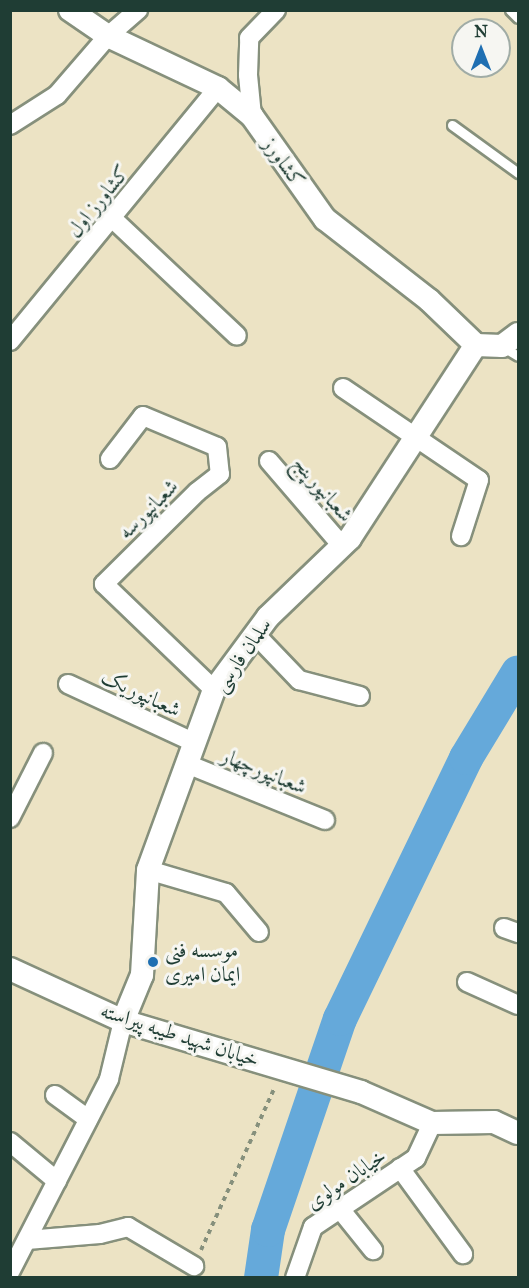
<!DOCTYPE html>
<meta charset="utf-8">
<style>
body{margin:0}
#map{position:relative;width:529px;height:1288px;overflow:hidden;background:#ece3c4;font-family:"IM FELL Great Primer",Amiri,serif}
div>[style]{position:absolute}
.river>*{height:34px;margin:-17px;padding:0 17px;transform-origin:17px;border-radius:17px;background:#65a9da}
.path>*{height:4px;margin-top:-2px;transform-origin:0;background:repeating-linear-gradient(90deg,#86907c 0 4.5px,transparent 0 9px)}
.roads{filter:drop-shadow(2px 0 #86907c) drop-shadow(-2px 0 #86907c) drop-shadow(0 2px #86907c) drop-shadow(0 -2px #86907c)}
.service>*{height:9px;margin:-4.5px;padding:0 4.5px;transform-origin:4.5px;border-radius:4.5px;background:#fff}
.minor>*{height:18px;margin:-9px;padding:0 9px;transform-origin:9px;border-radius:9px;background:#fff}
.tertiary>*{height:22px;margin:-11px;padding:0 11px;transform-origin:11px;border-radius:11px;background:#fff}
.dots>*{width:16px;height:16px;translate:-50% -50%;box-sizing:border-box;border:3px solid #f6f6f2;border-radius:50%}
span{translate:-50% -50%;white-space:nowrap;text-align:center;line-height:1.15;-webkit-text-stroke:6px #f6f6f2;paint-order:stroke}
.street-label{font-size:21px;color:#1f3d34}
.poi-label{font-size:21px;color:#1f3d34}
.left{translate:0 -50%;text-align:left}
.frame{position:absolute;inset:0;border:12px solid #1f3d34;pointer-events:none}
.north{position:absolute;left:451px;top:18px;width:60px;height:60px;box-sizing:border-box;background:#f6f6f2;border:2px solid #a0aca6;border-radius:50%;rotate:0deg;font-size:16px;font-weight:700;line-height:24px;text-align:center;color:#1f3d34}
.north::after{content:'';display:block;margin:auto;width:21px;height:27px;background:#1f6fb2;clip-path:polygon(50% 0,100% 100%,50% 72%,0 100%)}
</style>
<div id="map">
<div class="river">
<i style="left:261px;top:1278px;width:49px;rotate:-81.7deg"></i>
<i style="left:268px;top:1230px;width:223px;rotate:-71.2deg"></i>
<i style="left:340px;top:1019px;width:290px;rotate:-64.2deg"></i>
<i style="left:466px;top:758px;width:100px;rotate:-58.8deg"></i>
</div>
<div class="path">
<i style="left:201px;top:1250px;width:179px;rotate:-65.6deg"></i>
</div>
<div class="roads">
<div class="service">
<i style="left:510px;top:10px;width:11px;rotate:45deg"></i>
<i style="left:452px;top:125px;width:82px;rotate:36deg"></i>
<i style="left:503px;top:347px;width:17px;rotate:31deg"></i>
</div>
<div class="minor">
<i style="left:252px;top:116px;width:41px;rotate:-95.6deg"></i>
<i style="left:248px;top:75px;width:37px;rotate:-88deg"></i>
<i style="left:249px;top:38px;width:39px;rotate:-46deg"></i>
<i style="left:10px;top:125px;width:56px;rotate:-32.6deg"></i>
<i style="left:57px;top:95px;width:78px;rotate:-49.2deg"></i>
<i style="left:108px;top:36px;width:40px;rotate:-41deg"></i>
<i style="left:113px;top:219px;width:170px;rotate:43.3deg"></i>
<i style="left:10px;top:341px;width:328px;rotate:-50.6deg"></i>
<i style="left:343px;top:388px;width:164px;rotate:34.1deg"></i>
<i style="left:479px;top:480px;width:59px;rotate:107.8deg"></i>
<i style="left:110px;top:459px;width:54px;rotate:-52.5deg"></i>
<i style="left:143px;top:416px;width:80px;rotate:22.7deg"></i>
<i style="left:217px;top:447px;width:27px;rotate:84deg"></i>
<i style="left:220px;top:474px;width:29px;rotate:142deg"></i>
<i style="left:197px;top:492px;width:131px;rotate:135.3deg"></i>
<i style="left:104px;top:584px;width:153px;rotate:43.9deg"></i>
<i style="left:269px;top:461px;width:112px;rotate:49.3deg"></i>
<i style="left:255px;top:634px;width:64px;rotate:46.3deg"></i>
<i style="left:299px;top:680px;width:63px;rotate:14.7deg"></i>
<i style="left:68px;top:684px;width:140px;rotate:24.9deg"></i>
<i style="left:187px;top:764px;width:149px;rotate:22.1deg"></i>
<i style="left:10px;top:818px;width:73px;rotate:-63.1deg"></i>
<i style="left:148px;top:870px;width:81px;rotate:16.4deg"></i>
<i style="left:226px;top:893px;width:51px;rotate:49.8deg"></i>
<i style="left:504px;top:928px;width:15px;rotate:20deg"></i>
<i style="left:467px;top:982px;width:56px;rotate:24.3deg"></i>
<i style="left:55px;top:1095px;width:41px;rotate:36deg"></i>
<i style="left:10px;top:1142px;width:61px;rotate:39.7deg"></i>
<i style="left:400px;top:1168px;width:107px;rotate:53.8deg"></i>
<i style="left:340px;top:1209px;width:53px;rotate:51.2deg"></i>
<i style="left:27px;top:1240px;width:73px;rotate:-4.7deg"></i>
<i style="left:100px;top:1234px;width:29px;rotate:-14deg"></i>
<i style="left:128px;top:1227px;width:77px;rotate:30.6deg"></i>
<i style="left:10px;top:1272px;width:217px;rotate:-62.8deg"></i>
<i style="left:109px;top:1079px;width:60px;rotate:-76.4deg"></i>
<i style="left:295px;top:1278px;width:54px;rotate:-70.6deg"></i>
<i style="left:313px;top:1227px;width:124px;rotate:-33.8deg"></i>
<i style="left:416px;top:1158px;width:38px;rotate:-65deg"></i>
</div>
<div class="tertiary">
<i style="left:70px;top:10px;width:46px;rotate:34.4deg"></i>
<i style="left:108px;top:36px;width:122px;rotate:25.3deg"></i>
<i style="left:218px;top:88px;width:44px;rotate:39.5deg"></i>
<i style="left:252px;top:116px;width:126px;rotate:54.7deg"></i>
<i style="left:325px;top:219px;width:132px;rotate:37.9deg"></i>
<i style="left:429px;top:300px;width:65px;rotate:43.8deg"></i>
<i style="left:476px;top:345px;width:26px;rotate:2deg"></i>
<i style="left:502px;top:346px;width:20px;rotate:-37deg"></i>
<i style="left:10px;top:969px;width:124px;rotate:24.7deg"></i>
<i style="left:123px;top:1021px;width:248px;rotate:16.6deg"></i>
<i style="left:361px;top:1092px;width:77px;rotate:23.6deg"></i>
<i style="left:432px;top:1123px;width:62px;rotate:-0.9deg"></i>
<i style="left:494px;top:1122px;width:26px;rotate:25deg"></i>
<i style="left:123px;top:1021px;width:50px;rotate:-67.6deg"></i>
<i style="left:142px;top:975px;width:105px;rotate:-86.7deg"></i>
<i style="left:148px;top:870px;width:192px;rotate:-69.9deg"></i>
<i style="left:214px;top:690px;width:91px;rotate:-53.5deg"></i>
<i style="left:268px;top:617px;width:114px;rotate:-43.9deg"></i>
<i style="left:350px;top:538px;width:230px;rotate:-56.9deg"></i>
</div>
</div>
<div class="dots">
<i style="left:153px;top:962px;background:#1f6fb2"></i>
</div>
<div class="street-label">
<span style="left:284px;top:162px;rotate:54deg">کشاورز</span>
<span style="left:98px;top:201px;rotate:-51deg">کشاورز اول</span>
<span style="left:323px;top:489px;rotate:49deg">شعبانپورپنج</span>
<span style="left:148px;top:509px;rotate:-45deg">شعبانپورسه</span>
<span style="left:242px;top:655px;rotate:-55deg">سلمان فارسی</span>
<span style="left:141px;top:693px;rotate:25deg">شعبانپوریک</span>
<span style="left:264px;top:771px;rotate:22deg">شعبانپورچهار</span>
<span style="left:180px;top:1035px;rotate:18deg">خیابان شهید طیبه پیراسته</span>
<span style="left:346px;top:1179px;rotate:-34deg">خیابان مولوی</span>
</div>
<div class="poi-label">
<span class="left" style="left:165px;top:962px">موسسه فنی<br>ایمان امیری</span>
</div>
<div class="frame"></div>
<div class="north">N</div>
</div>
